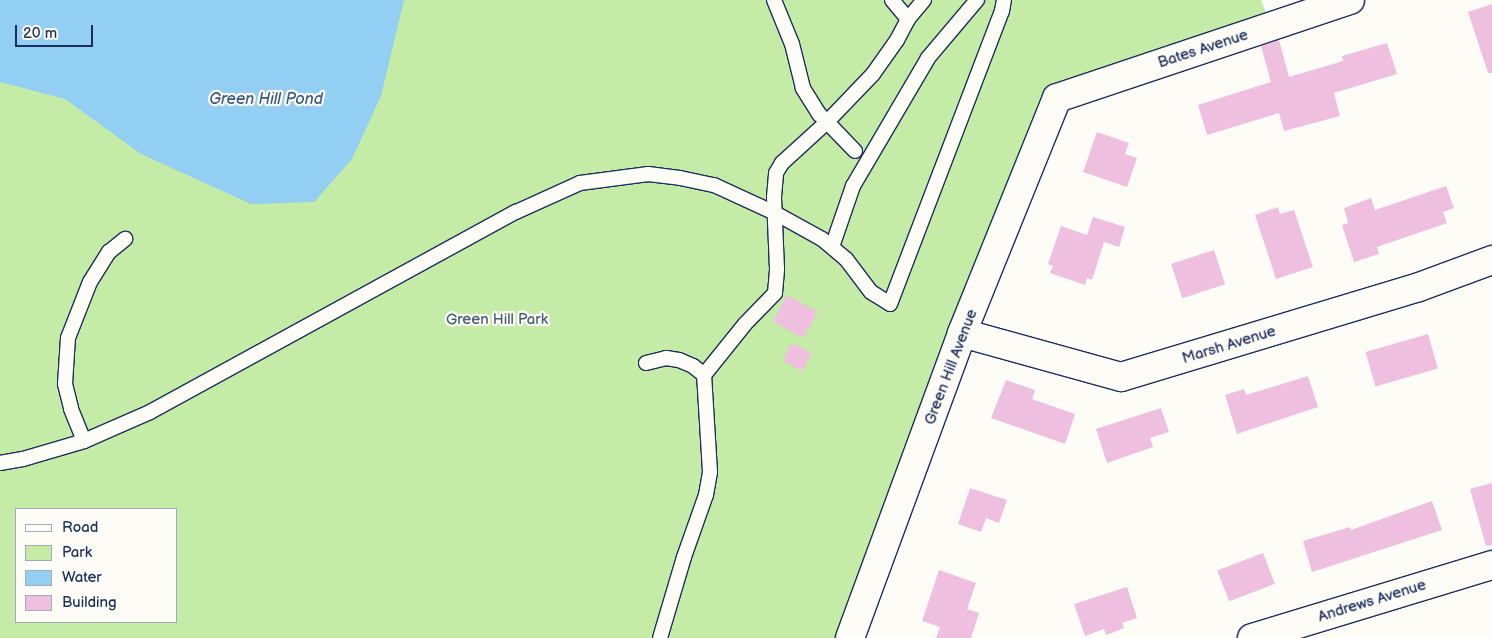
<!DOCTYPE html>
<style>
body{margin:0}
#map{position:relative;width:1492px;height:638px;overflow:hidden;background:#fdfcf7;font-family:"Balsamiq Sans",sans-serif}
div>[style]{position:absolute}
.green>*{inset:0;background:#c5eca6}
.water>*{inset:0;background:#93cef3}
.building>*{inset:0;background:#efbfe0;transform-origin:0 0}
.roads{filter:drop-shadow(1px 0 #1b2f5e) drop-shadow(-1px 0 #1b2f5e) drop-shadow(0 1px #1b2f5e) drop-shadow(0 -1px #1b2f5e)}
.service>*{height:14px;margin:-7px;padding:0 7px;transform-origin:7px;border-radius:7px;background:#fdfcf7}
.minor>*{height:28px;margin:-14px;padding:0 14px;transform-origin:14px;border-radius:14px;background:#fdfcf7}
span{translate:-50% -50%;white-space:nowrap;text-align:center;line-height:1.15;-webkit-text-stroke:4.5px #fdfcf7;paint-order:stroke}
.street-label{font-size:15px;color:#1b2f5e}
.park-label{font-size:15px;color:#465e70}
.water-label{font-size:16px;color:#395783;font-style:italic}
.legend{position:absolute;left:15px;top:508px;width:162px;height:115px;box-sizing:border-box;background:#fdfcf7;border:1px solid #a3aaba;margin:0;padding:6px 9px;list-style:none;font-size:15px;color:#1b2f5e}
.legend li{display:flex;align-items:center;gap:10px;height:25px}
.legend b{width:25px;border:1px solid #a3aaba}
.scale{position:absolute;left:15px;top:25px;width:78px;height:22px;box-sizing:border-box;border:2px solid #1b2f5e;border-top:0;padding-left:6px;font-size:15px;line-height:18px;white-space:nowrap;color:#1b2f5e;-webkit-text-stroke:4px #fdfcf7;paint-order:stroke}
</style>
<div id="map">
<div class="green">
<i style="clip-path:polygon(evenodd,0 0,1261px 0,1271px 27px,1056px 98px,850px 638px,0 638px,0 0,16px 509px,176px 509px,176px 622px,16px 622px,16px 509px)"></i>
</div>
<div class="water">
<i style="clip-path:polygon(0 0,404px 0,381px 96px,352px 159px,314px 202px,251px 204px,141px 154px,65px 99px,0 82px)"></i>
</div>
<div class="building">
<i style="clip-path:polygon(1492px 4px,1492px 73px,1488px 73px,1468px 12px)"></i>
<i style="clip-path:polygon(1279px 40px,1289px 77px,1343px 61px,1342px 56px,1387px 43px,1397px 74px,1334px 93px,1340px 116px,1284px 131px,1279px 113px,1207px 135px,1198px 105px,1271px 82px,1261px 46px)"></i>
<i style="clip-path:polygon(1097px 132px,1129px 143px,1125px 154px,1137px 158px,1127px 187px,1083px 172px)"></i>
<i style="clip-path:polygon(1446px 186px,1454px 208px,1443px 212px,1447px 223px,1377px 247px,1379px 254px,1354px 262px,1342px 225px,1348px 223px,1344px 208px,1371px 198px,1375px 210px)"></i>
<i style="clip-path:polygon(1278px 207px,1280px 214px,1294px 210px,1313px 267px,1276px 279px,1255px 215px)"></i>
<i style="clip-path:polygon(1093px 217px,1125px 227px,1119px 247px,1104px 242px,1092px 280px,1087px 278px,1085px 285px,1050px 273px,1053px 266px,1048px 264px,1061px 226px,1087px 235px)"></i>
<i style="left:1214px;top:250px;width:36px;height:45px;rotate:72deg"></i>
<i style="left:787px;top:295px;width:35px;height:30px;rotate:29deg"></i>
<i style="left:1428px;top:334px;width:36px;height:65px;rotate:74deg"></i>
<i style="left:792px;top:343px;width:22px;height:20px;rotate:27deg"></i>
<i style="clip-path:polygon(1308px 376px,1318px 407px,1237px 434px,1225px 395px,1244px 389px,1246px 395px)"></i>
<i style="clip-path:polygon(1006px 380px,1035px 390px,1032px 399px,1075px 414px,1065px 444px,991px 418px)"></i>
<i style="clip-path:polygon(1161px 408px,1169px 432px,1150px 438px,1153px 447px,1107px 463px,1096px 429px)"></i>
<i style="clip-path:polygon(1492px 483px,1492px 545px,1486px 546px,1470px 489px)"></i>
<i style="clip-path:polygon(970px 488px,1007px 500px,999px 523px,986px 518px,981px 532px,958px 524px)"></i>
<i style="clip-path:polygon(1432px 501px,1442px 530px,1312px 572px,1303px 541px,1350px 527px,1351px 530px)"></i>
<i style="left:1263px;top:553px;width:33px;height:49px;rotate:69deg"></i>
<i style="clip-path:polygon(939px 570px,976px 583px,967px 609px,979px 613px,971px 638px,936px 638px,940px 627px,922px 621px)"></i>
<i style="clip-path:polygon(1127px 587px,1137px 618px,1122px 623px,1124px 628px,1106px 635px,1104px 629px,1085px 636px,1074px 604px)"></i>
</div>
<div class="roads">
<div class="service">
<i style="left:892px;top:0;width:25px;rotate:50deg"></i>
<i style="left:908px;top:19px;width:25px;rotate:-50deg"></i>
<i style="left:855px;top:151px;width:40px;rotate:-134deg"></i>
<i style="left:827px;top:122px;width:66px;rotate:-46.2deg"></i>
<i style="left:873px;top:74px;width:42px;rotate:-54.8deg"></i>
<i style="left:897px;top:40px;width:24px;rotate:-62deg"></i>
<i style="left:832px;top:247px;width:65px;rotate:-71deg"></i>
<i style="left:853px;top:186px;width:148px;rotate:-59.6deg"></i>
<i style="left:928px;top:58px;width:76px;rotate:-49.8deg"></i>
<i style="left:646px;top:363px;width:21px;rotate:-14deg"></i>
<i style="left:666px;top:358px;width:13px;rotate:9deg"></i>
<i style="left:679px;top:360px;width:15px;rotate:23deg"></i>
<i style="left:693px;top:366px;width:14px;rotate:39deg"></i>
<i style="left:84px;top:441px;width:35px;rotate:-112deg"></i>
<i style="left:71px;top:408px;width:25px;rotate:-104deg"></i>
<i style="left:65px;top:384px;width:46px;rotate:-86.3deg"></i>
<i style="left:68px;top:338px;width:60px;rotate:-68.6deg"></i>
<i style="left:90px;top:282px;width:36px;rotate:-58deg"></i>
<i style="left:109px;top:252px;width:21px;rotate:-39deg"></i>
<i style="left:0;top:463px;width:23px;rotate:-10deg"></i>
<i style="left:23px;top:459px;width:64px;rotate:-16.4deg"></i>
<i style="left:84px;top:441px;width:72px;rotate:-23.7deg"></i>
<i style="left:150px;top:412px;width:417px;rotate:-28.7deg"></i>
<i style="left:516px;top:212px;width:70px;rotate:-24.4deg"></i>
<i style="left:580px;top:183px;width:69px;rotate:-7.5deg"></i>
<i style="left:648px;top:174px;width:32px;rotate:7deg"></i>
<i style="left:680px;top:178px;width:35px;rotate:12deg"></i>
<i style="left:714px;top:185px;width:67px;rotate:24.7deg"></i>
<i style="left:775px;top:213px;width:54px;rotate:29deg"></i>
<i style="left:822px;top:239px;width:31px;rotate:40deg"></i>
<i style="left:846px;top:259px;width:41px;rotate:52.9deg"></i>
<i style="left:871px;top:292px;width:22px;rotate:32deg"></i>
<i style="left:890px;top:304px;width:314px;rotate:-69.1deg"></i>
<i style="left:1002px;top:11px;width:11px;rotate:-80deg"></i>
<i style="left:660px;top:638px;width:84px;rotate:-73.5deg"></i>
<i style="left:684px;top:557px;width:66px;rotate:-70.5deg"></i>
<i style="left:706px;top:495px;width:23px;rotate:-80deg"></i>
<i style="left:710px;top:472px;width:97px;rotate:-93.5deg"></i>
<i style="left:704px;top:375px;width:65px;rotate:-51.2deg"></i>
<i style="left:745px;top:324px;width:43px;rotate:-45.9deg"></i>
<i style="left:775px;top:293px;width:24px;rotate:-85deg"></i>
<i style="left:777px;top:269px;width:72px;rotate:-92.4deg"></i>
<i style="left:774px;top:197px;width:24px;rotate:-85deg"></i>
<i style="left:776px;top:173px;width:12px;rotate:-59deg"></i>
<i style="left:782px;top:163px;width:61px;rotate:-42.3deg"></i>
<i style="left:827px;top:122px;width:11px;rotate:-135deg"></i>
<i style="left:819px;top:114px;width:31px;rotate:-122deg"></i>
<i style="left:803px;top:88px;width:45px;rotate:-104deg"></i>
<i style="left:792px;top:44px;width:48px;rotate:-112.2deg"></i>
</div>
<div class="minor">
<i style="left:962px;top:333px;width:165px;rotate:15.5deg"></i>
<i style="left:1121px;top:377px;width:311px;rotate:-16.8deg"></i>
<i style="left:1419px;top:287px;width:78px;rotate:-20.3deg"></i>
<i style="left:850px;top:638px;width:325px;rotate:-69.8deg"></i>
<i style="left:962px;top:333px;width:253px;rotate:-68deg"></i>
<i style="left:1057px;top:98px;width:309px;rotate:-18.5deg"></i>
<i style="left:1252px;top:638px;width:251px;rotate:-16.9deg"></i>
</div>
</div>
<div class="street-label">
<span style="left:1203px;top:49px;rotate:-18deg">Bates Avenue</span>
<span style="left:1229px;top:345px;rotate:-17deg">Marsh Avenue</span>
<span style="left:951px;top:367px;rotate:-69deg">Green Hill Avenue</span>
<span style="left:1372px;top:601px;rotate:-17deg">Andrews Avenue</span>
</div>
<div class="park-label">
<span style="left:497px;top:320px">Green Hill Park</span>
</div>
<div class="water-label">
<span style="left:266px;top:100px">Green Hill Pond</span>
</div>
<ul class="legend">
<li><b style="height:6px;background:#fdfcf7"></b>Road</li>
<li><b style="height:14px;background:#c5eca6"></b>Park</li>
<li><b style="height:14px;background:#93cef3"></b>Water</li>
<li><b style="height:14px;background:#efbfe0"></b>Building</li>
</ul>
<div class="scale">20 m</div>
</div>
